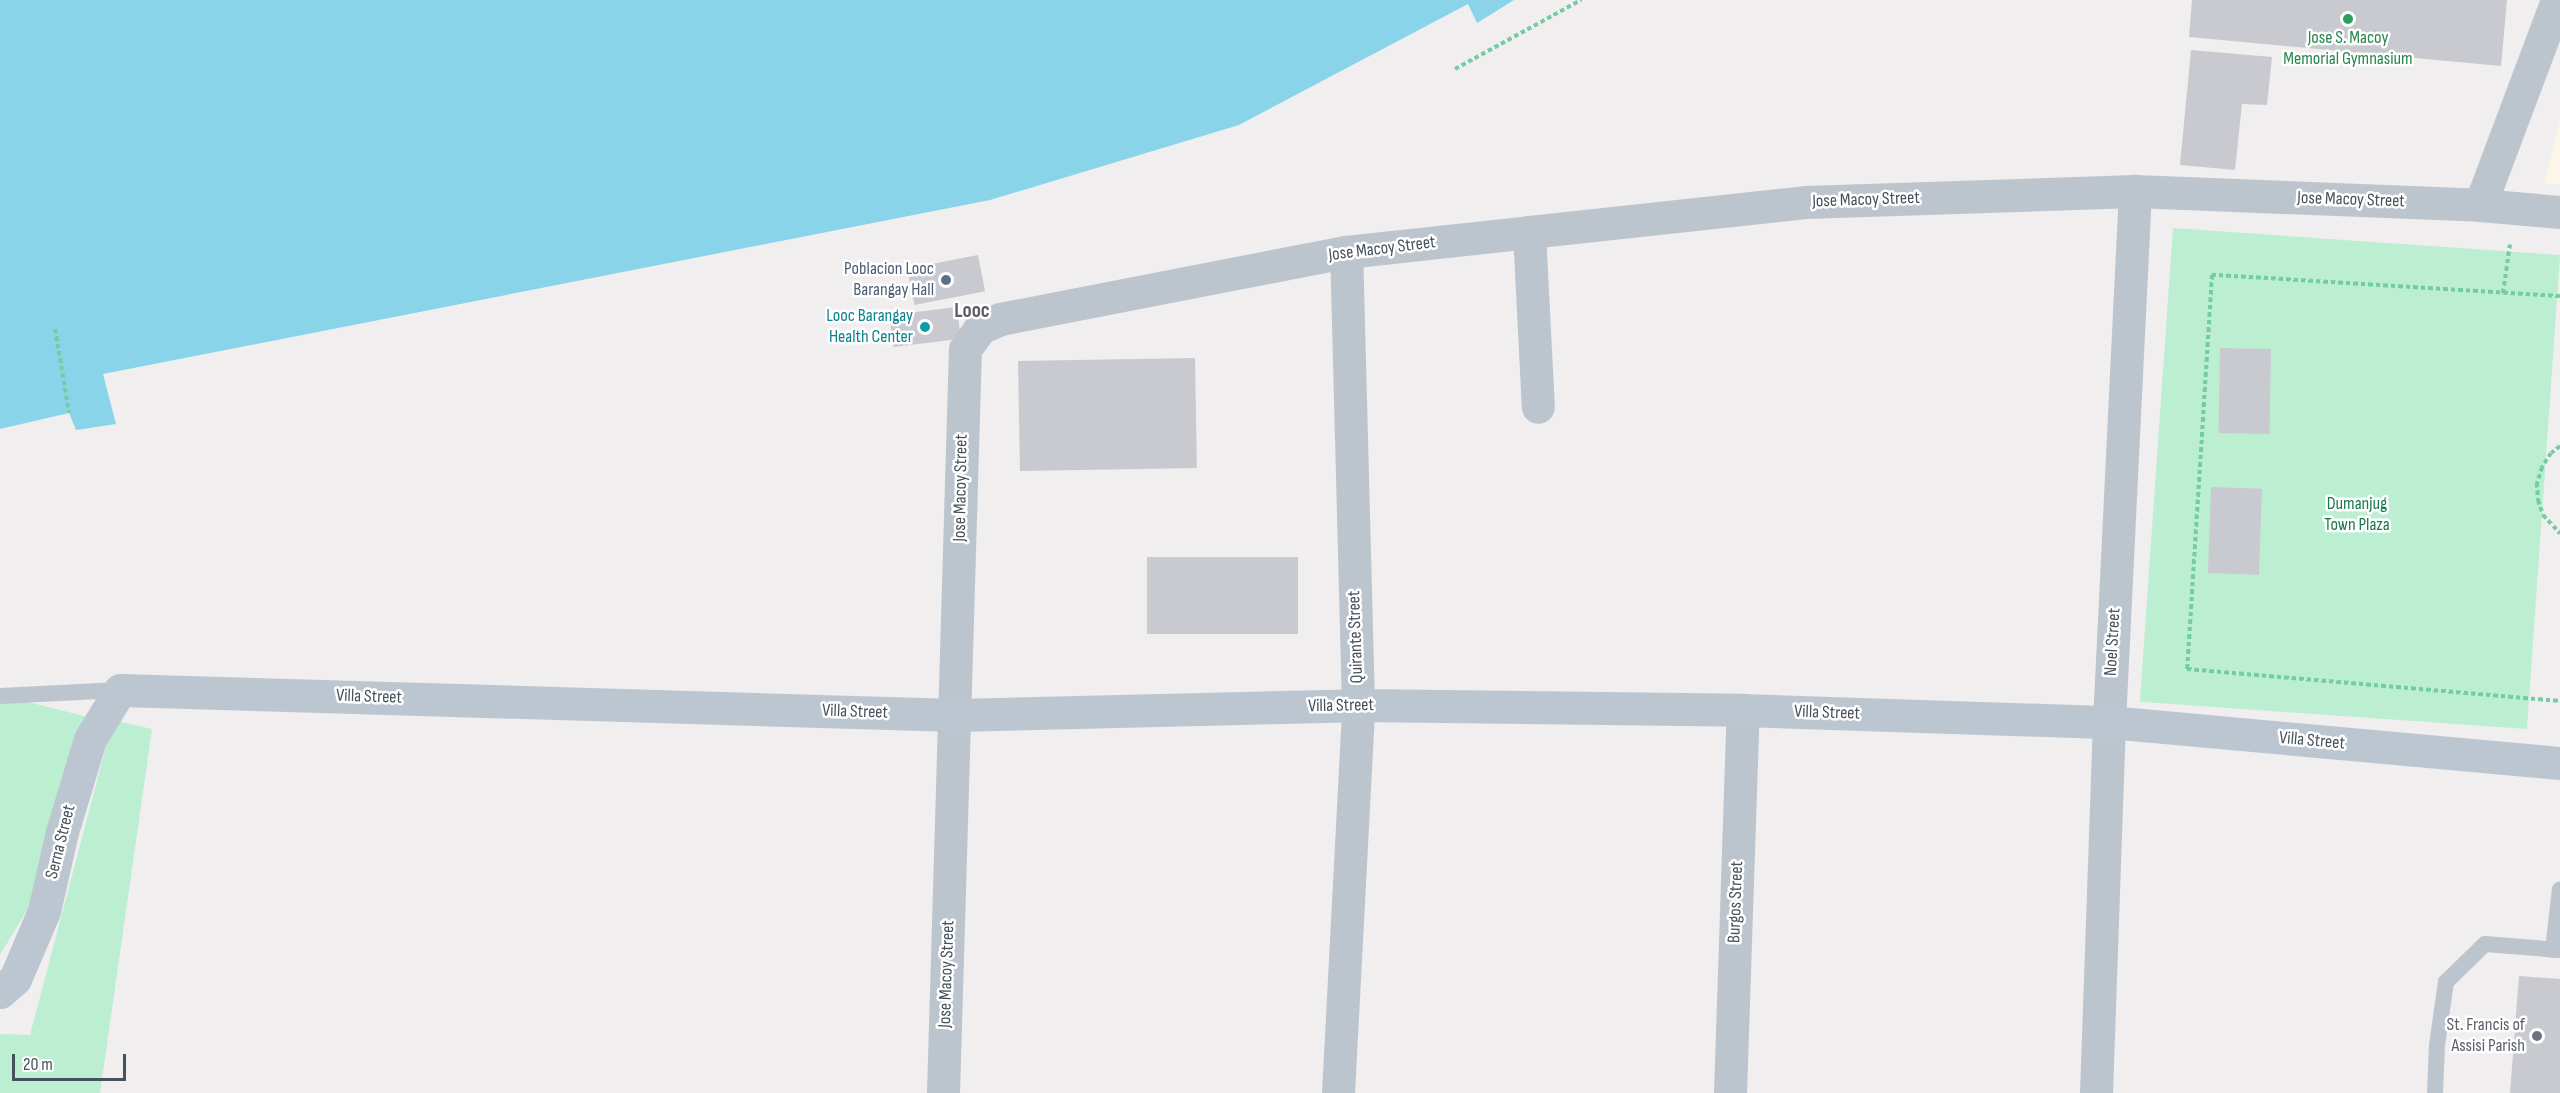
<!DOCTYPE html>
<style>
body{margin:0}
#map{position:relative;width:2560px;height:1093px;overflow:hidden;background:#f0eeee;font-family:"Sofia Sans Condensed",sans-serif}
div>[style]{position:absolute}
.commercial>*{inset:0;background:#fbf6e7}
.green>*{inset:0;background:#bceed1;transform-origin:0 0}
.water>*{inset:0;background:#8ad4ea}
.building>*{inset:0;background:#c8cad0;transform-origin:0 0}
.path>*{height:4px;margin-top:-2px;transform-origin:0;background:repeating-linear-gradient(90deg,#75cba2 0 4.5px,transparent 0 7.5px)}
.lane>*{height:16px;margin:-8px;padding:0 8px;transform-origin:8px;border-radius:8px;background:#bcc5cd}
.street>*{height:33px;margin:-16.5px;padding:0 16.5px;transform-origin:16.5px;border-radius:16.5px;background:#bcc5cd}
.secondary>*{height:33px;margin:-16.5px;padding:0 16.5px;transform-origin:16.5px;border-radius:16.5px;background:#bcc6d1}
.dots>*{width:16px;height:16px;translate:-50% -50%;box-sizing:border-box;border:3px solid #fff;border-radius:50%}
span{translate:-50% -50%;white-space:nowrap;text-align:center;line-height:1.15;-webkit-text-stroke:5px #fff;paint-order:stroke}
.leisure-label{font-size:18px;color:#27864d}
.street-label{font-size:18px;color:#46515b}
.service-label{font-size:18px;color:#4e5e75}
.right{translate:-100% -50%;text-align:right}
.culture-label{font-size:18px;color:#0d838f}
.park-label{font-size:18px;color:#197a4c}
.worship-label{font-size:18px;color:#5b616d}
.quarter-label{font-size:21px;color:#5a5e63;font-weight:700}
.scale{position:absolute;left:12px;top:1054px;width:114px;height:27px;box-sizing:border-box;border:3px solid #46515b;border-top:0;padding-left:8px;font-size:18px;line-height:21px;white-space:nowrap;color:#46515b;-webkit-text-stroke:4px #fff;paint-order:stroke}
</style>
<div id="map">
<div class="commercial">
<i style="clip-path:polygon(2560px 120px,2560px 185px,2544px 183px)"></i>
</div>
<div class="green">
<i style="left:2173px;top:228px;width:388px;height:475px;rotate:4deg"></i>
<i style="clip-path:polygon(0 695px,88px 717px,35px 897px,0 955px)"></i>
<i style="clip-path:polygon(113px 720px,152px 729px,100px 1093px,0 1093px,0 1034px,30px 1035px)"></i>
</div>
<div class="water">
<i style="clip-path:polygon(0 0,1514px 0,1477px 23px,1468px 4px,1239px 125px,990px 200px,103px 374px,116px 424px,76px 430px,69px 413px,0 429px)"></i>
</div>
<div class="building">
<i style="clip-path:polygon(2192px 0,2507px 0,2501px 66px,2189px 37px)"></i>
<i style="clip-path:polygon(2191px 50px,2272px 57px,2267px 105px,2242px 104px,2235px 170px,2180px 165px)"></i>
<i style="left:978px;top:255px;width:37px;height:72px;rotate:79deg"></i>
<i style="left:957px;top:307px;width:32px;height:68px;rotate:83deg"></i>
<i style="left:2220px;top:348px;width:51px;height:85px;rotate:1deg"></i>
<i style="left:1195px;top:358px;width:110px;height:177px;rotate:89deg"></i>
<i style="left:2211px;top:487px;width:51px;height:86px;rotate:2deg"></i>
<i style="left:1147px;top:557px;width:151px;height:77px"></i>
<i style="clip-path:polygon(2519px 976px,2560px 979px,2560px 1093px,2510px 1093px)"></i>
</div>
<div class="path">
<i style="left:1455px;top:69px;width:144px;rotate:-28.7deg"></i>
<i style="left:2503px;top:293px;width:49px;rotate:-81.9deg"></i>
<i style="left:2560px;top:296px;width:349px;rotate:-176.5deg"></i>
<i style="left:2212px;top:275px;width:395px;rotate:93.6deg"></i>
<i style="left:2187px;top:669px;width:374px;rotate:4.9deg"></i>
<i style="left:55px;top:329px;width:85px;rotate:80.5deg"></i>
<i style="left:2560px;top:446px;width:11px;rotate:142deg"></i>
<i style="left:2551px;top:453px;width:17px;rotate:123deg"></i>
<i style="left:2542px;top:467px;width:17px;rotate:107deg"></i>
<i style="left:2537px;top:483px;width:17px;rotate:87deg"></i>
<i style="left:2538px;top:500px;width:16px;rotate:72deg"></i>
<i style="left:2543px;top:515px;width:25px;rotate:47deg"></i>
</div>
<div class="lane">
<i style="left:0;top:696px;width:120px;rotate:-2.9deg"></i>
<i style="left:2553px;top:950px;width:61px;rotate:-83.5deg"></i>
<i style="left:2435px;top:1093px;width:48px;rotate:-87.6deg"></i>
<i style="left:2437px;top:1045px;width:64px;rotate:-81.9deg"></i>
<i style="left:2446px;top:982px;width:54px;rotate:-44.3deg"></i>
<i style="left:2485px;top:944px;width:75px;rotate:4.6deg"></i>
</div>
<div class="street">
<i style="left:2480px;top:205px;width:219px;rotate:-69.4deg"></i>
<i style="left:1529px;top:232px;width:175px;rotate:87.1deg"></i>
<i style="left:943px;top:1093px;width:744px;rotate:-88.31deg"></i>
<i style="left:965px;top:349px;width:26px;rotate:-54deg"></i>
<i style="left:980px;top:328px;width:22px;rotate:-24deg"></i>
<i style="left:1000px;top:319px;width:352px;rotate:-11deg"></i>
<i style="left:1346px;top:252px;width:462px;rotate:-6.2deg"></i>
<i style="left:1805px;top:202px;width:330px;rotate:-1.9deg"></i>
<i style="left:2135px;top:191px;width:345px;rotate:2.3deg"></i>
<i style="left:2480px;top:205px;width:80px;rotate:5deg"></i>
<i style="left:1338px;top:1093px;width:389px;rotate:-87deg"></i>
<i style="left:1358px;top:705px;width:453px;rotate:-91.5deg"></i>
<i style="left:1730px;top:1093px;width:383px;rotate:-88.1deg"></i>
<i style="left:2096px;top:1093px;width:371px;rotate:-88deg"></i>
<i style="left:2109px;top:722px;width:532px;rotate:-87.2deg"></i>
</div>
<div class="secondary">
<i style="left:0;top:992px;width:20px;rotate:-41deg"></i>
<i style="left:15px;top:979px;width:74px;rotate:-66.9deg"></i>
<i style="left:44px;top:911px;width:81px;rotate:-77.2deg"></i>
<i style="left:62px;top:832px;width:97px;rotate:-73.2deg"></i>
<i style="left:90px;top:739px;width:57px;rotate:-58.5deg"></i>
<i style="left:120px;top:690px;width:836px;rotate:1.71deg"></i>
<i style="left:956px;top:715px;width:402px;rotate:-1.4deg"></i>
<i style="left:1358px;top:705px;width:385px;rotate:0.7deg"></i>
<i style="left:1743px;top:710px;width:366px;rotate:1.9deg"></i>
<i style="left:2109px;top:722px;width:453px;rotate:5.2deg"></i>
</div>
<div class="dots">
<i style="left:2348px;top:19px;background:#2e9e5b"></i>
<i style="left:946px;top:280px;background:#5c6f8a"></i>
<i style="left:925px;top:327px;background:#0f9aa8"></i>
<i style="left:2537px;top:1036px;background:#6b7280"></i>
</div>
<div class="leisure-label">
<span style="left:2348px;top:49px">Jose S. Macoy<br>Memorial Gymnasium</span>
</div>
<div class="street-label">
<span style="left:1866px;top:200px;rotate:-2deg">Jose Macoy Street</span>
<span style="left:2351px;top:200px;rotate:2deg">Jose Macoy Street</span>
<span style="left:1382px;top:249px;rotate:-7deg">Jose Macoy Street</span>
<span style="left:961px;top:488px;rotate:-89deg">Jose Macoy Street</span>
<span style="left:1356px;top:637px;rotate:-92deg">Quirante Street</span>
<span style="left:2113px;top:642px;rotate:-87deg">Noel Street</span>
<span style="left:369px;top:697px;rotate:2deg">Villa Street</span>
<span style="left:1341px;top:706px;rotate:-1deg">Villa Street</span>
<span style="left:855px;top:712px;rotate:2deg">Villa Street</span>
<span style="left:1827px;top:713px;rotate:2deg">Villa Street</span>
<span style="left:2312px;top:741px;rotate:5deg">Villa Street</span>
<span style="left:61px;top:842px;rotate:-76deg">Serna Street</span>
<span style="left:1736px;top:902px;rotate:-88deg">Burgos Street</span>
<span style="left:947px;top:974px;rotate:-88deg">Jose Macoy Street</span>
</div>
<div class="service-label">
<span class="right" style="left:934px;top:280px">Poblacion Looc<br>Barangay Hall</span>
</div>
<div class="culture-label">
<span class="right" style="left:913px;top:327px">Looc Barangay<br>Health Center</span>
</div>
<div class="park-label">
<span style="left:2357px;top:515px">Dumanjug<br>Town Plaza</span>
</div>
<div class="worship-label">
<span class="right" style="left:2525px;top:1036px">St. Francis of<br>Assisi Parish</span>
</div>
<div class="quarter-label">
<span style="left:972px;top:311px">Looc</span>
</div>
<div class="scale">20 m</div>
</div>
